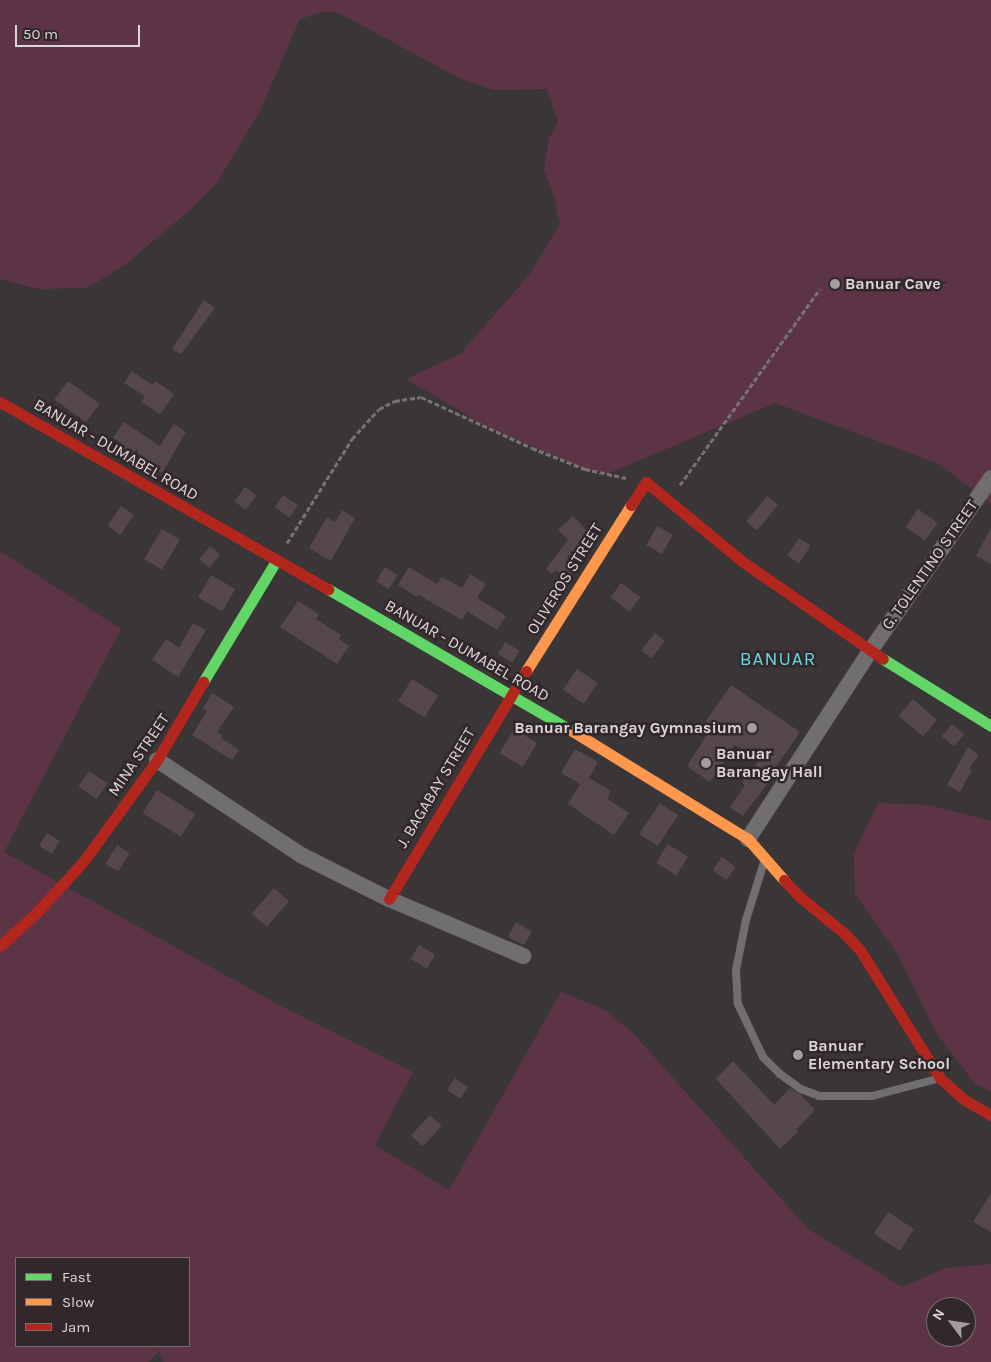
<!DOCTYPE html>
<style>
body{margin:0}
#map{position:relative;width:991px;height:1362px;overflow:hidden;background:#3a3537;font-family:Karla,sans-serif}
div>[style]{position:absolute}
.green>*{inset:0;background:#5d3445}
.building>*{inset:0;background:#56474e;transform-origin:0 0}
.path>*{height:3px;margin-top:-1.5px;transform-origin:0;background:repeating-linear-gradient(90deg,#767475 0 5px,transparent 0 7.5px)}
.lane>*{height:8px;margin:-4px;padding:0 4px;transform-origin:4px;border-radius:4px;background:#706e6f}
.street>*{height:16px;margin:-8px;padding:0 8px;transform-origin:8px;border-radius:8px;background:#706e6f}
.fast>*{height:11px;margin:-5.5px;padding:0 5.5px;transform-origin:5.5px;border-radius:5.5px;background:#63d668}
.slow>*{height:11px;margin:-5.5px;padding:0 5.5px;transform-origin:5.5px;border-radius:5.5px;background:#ff974d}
.jam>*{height:11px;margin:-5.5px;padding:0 5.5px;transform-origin:5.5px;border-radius:5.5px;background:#b3261e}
.dots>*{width:14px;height:14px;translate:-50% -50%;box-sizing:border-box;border:2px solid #32282c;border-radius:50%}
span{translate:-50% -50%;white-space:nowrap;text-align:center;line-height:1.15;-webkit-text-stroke:5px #32282c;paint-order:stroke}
.poi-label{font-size:16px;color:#ddd6d8;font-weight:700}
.left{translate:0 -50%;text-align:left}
.right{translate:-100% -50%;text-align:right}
.street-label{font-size:16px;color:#ddd6d8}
.quarter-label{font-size:19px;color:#6ad5e1;letter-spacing:1px}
.legend{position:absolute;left:15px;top:1257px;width:175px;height:90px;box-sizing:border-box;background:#32282c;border:1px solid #766e71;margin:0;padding:6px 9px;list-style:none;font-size:15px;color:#ddd6d8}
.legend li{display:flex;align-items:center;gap:10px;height:25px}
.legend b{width:25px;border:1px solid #766e71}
.north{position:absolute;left:926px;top:1297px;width:50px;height:50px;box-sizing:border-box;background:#32282c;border:1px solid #766e71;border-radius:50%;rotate:301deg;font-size:14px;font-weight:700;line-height:20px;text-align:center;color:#ddd6d8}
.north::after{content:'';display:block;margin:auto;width:18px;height:22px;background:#a49ea0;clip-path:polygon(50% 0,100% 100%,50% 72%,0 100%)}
.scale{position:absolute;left:15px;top:25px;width:125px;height:22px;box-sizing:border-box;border:2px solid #ddd6d8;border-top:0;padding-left:6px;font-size:15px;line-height:18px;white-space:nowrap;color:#ddd6d8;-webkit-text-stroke:4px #32282c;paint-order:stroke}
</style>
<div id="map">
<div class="green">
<i style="clip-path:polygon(0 0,991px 0,991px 504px,939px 464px,775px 403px,607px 474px,585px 469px,485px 426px,406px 379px,460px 354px,529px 275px,560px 224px,554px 197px,544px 170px,549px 138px,558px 122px,547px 89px,493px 90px,457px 77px,339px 13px,325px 11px,300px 19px,260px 111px,217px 183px,192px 208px,125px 265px,87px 288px,38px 289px,0 279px)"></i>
<i style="clip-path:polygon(evenodd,0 551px,121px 629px,4px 852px,281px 1006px,413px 1072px,375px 1145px,449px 1190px,561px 992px,605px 1010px,632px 1032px,808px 1229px,902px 1287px,946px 1268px,991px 1264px,991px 1362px,163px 1362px,159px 1351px,149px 1362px,0 1362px,0 551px,16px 1258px,189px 1258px,189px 1346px,16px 1346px,16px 1258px,0 551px,936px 1307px,966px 1307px,966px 1337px,936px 1337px,936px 1307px)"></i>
<i style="clip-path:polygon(878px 803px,929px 805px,991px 821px,991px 1091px,975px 1084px,937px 1034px,897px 953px,855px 894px,854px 853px)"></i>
</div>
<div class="building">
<i style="clip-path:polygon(204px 300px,215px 308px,181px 354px,172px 349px)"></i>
<i style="clip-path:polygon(132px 371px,153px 385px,155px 381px,174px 394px,160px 414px,141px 402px,145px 396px,124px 383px)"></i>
<i style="left:68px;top:381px;width:39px;height:23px;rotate:36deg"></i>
<i style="clip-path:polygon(124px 422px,160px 446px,174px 424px,186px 432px,162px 473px,119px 446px,121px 443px,113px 438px)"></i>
<i style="left:245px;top:487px;width:14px;height:18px;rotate:36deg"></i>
<i style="left:283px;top:495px;width:18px;height:15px;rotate:34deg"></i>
<i style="left:767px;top:496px;width:14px;height:33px;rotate:39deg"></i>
<i style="left:121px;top:506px;width:16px;height:24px;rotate:35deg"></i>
<i style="left:918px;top:509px;width:24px;height:22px;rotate:35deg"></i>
<i style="clip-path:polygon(342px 510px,355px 518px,331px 561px,309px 548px,327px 517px,335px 522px)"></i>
<i style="clip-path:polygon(573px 516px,592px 536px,565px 561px,576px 568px,568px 579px,556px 570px,552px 574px,546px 569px,568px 540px,558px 530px)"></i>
<i style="left:657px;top:526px;width:18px;height:22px;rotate:29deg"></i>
<i style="clip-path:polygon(991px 528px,991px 564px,976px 556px)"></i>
<i style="left:162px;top:529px;width:21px;height:35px;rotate:31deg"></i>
<i style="left:799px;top:538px;width:14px;height:21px;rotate:34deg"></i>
<i style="left:210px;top:546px;width:13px;height:17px;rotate:39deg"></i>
<i style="left:385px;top:567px;width:15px;height:17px;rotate:32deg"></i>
<i style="clip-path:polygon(409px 567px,437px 584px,442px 577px,462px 588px,470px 574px,486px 584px,477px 598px,506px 616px,497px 630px,467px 611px,462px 620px,419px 595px,417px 597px,398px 585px)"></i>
<i style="left:211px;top:575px;width:28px;height:26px;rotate:30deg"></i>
<i style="left:621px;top:583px;width:24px;height:18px;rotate:36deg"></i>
<i style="clip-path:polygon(298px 601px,319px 614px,316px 619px,341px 635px,339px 639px,349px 646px,337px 664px,280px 627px)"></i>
<i style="clip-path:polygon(193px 623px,206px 630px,178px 677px,152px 660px,166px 639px,179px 648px)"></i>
<i style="left:655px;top:633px;width:13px;height:22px;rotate:39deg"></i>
<i style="left:505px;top:642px;width:17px;height:14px;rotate:31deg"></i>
<i style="left:577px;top:669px;width:25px;height:25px;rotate:34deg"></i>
<i style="left:412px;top:679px;width:31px;height:26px;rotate:32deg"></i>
<i style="clip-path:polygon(731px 685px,800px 732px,771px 774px,773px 776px,743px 816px,730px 807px,745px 785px,742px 783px,759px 761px,735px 745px,710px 782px,687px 766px,711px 728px,704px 724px)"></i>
<i style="clip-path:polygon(212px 693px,234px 707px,217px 732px,223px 736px,221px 738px,239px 750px,232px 760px,192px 735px,207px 711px,203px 708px)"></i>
<i style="left:913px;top:699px;width:32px;height:22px;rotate:41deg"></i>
<i style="left:952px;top:724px;width:16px;height:16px;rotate:40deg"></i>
<i style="left:514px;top:729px;width:27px;height:28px;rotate:31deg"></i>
<i style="clip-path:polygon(968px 747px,979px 755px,969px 769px,972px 770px,960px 792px,947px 785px)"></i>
<i style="clip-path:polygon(575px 749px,598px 762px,589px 778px,611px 791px,607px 799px,629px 813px,614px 835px,568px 804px,580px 784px,561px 773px)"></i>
<i style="left:89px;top:771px;width:22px;height:19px;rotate:34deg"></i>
<i style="left:157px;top:790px;width:45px;height:27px;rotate:32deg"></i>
<i style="left:660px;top:803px;width:22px;height:37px;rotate:34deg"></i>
<i style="left:47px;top:833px;width:15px;height:15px;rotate:32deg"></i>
<i style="left:668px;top:844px;width:24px;height:22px;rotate:33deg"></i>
<i style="left:117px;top:845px;width:15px;height:22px;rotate:32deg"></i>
<i style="left:722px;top:857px;width:17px;height:16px;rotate:36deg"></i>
<i style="left:274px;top:888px;width:20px;height:34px;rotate:41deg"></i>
<i style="clip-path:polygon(516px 922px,532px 932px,524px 945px,508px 937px)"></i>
<i style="left:419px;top:945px;width:19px;height:16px;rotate:32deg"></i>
<i style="clip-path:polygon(733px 1061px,774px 1105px,790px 1088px,801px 1095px,815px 1110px,796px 1130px,798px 1132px,780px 1149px,716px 1079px)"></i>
<i style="left:455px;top:1078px;width:16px;height:14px;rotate:35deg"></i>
<i style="left:430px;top:1115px;width:16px;height:28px;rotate:43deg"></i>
<i style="clip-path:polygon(991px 1193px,991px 1232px,973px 1222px)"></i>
<i style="left:888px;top:1212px;width:31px;height:26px;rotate:33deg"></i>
</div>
<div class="path">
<i style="left:680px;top:485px;width:241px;rotate:-54.5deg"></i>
<i style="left:287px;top:543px;width:123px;rotate:-58deg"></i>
<i style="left:352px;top:439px;width:40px;rotate:-48deg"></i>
<i style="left:379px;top:409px;width:18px;rotate:-27deg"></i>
<i style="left:395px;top:401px;width:26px;rotate:-9deg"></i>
<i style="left:421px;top:397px;width:122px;rotate:24.7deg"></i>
<i style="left:532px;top:448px;width:57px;rotate:21.6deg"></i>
<i style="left:585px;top:469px;width:42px;rotate:12.4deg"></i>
</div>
<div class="lane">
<i style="left:764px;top:862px;width:61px;rotate:107.2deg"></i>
<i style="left:746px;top:920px;width:51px;rotate:101.3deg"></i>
<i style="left:736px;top:970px;width:34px;rotate:87deg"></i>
<i style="left:738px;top:1004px;width:59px;rotate:64.7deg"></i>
<i style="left:763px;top:1057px;width:24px;rotate:45deg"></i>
<i style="left:780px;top:1074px;width:26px;rotate:36deg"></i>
<i style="left:801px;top:1089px;width:19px;rotate:21deg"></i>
<i style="left:819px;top:1096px;width:53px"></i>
<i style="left:872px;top:1096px;width:67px;rotate:-14.7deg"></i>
</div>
<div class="street">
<i style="left:157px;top:760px;width:173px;rotate:33.4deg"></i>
<i style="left:301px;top:855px;width:98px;rotate:26.6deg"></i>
<i style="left:389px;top:899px;width:146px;rotate:23deg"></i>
<i style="left:748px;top:839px;width:224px;rotate:-57deg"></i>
<i style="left:870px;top:651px;width:211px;rotate:-55deg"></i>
</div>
<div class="fast">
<i style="left:328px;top:589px;width:285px;rotate:30.2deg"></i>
<i style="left:883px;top:659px;width:127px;rotate:31.8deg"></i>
<i style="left:203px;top:682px;width:141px;rotate:-58.9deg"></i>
</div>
<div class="slow">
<i style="left:526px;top:671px;width:196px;rotate:-57.7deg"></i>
<i style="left:574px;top:732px;width:204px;rotate:31.6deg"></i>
<i style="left:748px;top:839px;width:55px;rotate:48.7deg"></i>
</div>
<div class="jam">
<i style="left:0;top:402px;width:378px;rotate:29.7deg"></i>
<i style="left:631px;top:505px;width:27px;rotate:-57deg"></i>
<i style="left:646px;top:482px;width:126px;rotate:39.5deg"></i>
<i style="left:743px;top:562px;width:170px;rotate:34.7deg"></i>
<i style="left:784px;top:880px;width:22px;rotate:47deg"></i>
<i style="left:799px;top:896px;width:60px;rotate:39.6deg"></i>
<i style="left:845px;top:934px;width:22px;rotate:47deg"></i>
<i style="left:860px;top:950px;width:151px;rotate:58deg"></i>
<i style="left:940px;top:1078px;width:31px;rotate:42deg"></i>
<i style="left:963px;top:1099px;width:32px;rotate:30deg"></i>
<i style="left:389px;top:899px;width:266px;rotate:-59deg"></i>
<i style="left:0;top:946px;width:49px;rotate:-42.5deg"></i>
<i style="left:36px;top:913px;width:69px;rotate:-47.3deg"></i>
<i style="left:83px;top:862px;width:126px;rotate:-54deg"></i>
<i style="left:157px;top:760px;width:91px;rotate:-59.5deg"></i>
</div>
<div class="dots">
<i style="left:835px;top:284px;background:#a49ea0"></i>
<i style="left:752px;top:728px;background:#a49ea0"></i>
<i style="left:706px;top:763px;background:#a49ea0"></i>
<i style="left:798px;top:1055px;background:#a49ea0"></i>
</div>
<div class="poi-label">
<span class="left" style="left:845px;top:284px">Banuar Cave</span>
<span class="right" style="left:742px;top:728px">Banuar Barangay Gymnasium</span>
<span class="left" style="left:716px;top:763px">Banuar<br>Barangay Hall</span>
<span class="left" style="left:808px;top:1055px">Banuar<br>Elementary School</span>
</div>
<div class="street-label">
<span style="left:116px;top:450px;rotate:30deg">BANUAR - DUMABEL ROAD</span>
<span style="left:930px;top:565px;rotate:-55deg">G. TOLENTINO STREET</span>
<span style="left:565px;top:579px;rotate:-58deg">OLIVEROS STREET</span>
<span style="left:467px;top:651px;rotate:30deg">BANUAR - DUMABEL ROAD</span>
<span style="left:139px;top:755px;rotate:-56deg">MINA STREET</span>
<span style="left:436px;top:788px;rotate:-59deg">J. BAGABAY STREET</span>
</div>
<div class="quarter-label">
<span style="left:778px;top:660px">BANUAR</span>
</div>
<ul class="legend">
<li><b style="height:6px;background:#63d668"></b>Fast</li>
<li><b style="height:6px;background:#ff974d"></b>Slow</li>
<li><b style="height:6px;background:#b3261e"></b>Jam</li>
</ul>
<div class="north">N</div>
<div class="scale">50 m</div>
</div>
